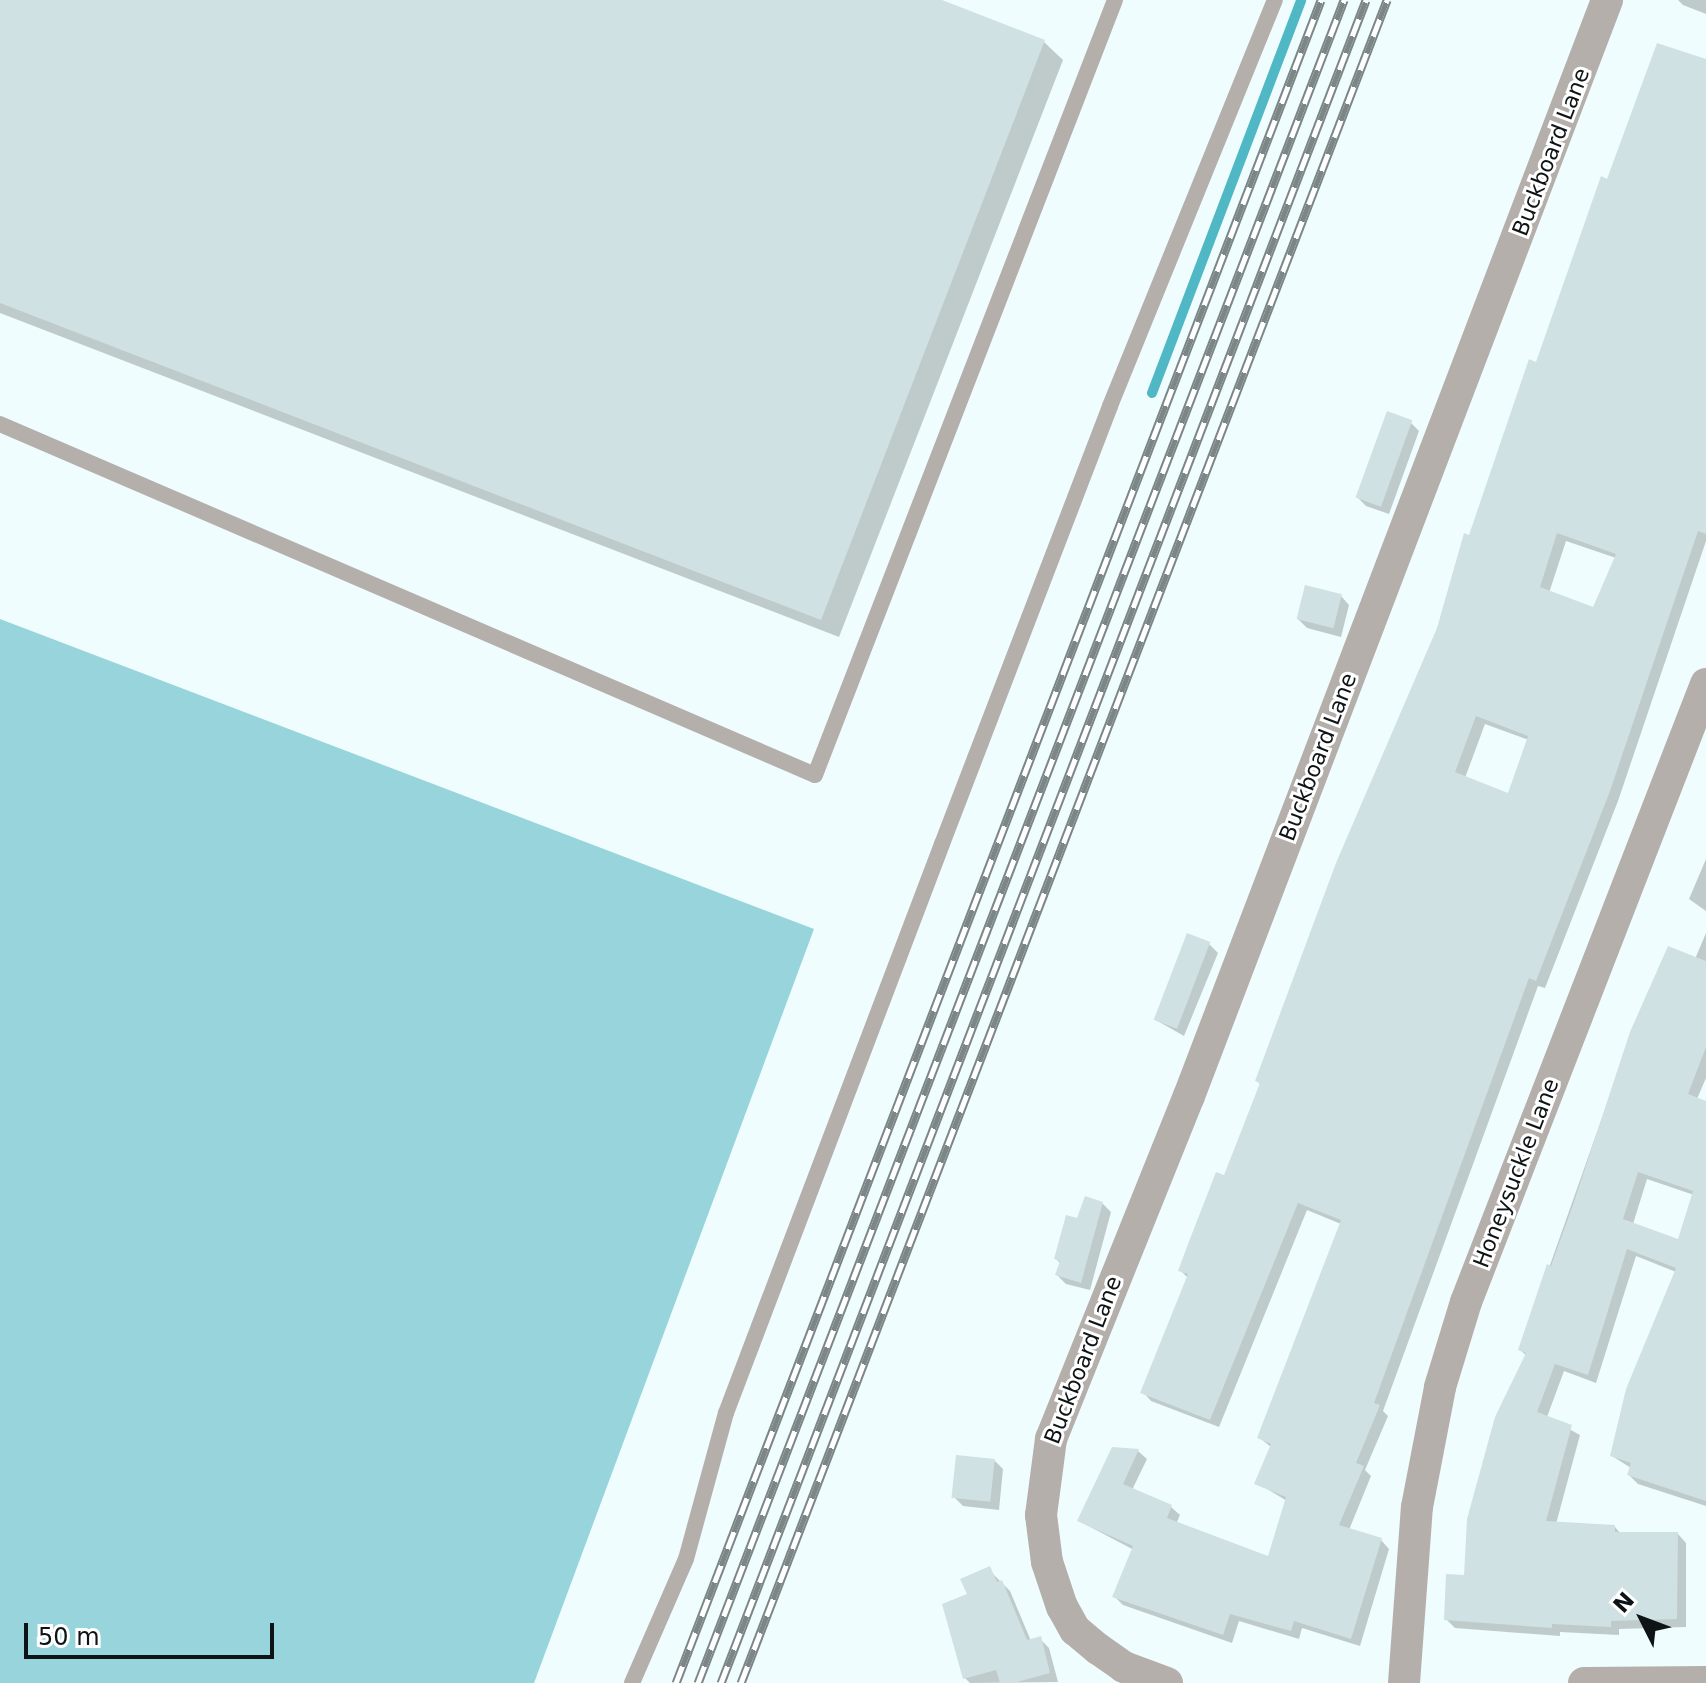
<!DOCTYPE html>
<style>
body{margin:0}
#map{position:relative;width:1706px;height:1683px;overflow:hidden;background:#effdfe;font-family:"DejaVu Sans",sans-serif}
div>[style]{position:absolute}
.green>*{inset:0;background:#98d4db}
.shadow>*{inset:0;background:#0003}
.stream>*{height:10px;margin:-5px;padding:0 5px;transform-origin:5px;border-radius:5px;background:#4fb8c4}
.building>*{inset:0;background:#d0e1e3;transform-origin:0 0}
.service>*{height:16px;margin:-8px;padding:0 8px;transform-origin:8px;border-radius:8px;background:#b5afac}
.minor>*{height:32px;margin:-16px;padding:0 16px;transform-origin:16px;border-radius:16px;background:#b5afac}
.rail>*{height:9px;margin-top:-4.5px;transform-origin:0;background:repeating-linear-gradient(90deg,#fff 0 18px,#7c8687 0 36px);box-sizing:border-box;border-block:2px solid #7c8687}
span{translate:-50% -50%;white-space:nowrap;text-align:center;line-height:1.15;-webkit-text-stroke:6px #fff;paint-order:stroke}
.street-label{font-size:22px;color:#0e1415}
.north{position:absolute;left:1602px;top:1579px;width:80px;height:80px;-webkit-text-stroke:6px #fff;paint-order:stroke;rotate:312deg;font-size:22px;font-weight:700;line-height:32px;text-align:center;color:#0e1415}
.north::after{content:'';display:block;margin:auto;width:28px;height:36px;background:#0e1415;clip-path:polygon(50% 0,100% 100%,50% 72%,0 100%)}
.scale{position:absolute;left:24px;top:1623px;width:250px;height:36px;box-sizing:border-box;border:4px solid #0e1415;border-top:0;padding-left:10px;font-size:24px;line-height:28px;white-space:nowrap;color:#0e1415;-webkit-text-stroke:6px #fff;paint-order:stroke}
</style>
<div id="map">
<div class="green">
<i style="clip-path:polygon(0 619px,814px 929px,534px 1683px,0 1683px)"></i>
</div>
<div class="shadow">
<i style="clip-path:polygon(0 0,936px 0,1044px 42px,1063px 60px,839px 637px,0 313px)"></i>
<i style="clip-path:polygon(1678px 0,1706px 0,1706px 14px,1683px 5px)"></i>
<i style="clip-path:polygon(evenodd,1706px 62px,1706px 541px,1618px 801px,1545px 988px,1538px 986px,1383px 1411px,1388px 1416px,1365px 1470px,1371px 1476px,1349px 1530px,1381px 1540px,1389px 1549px,1360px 1646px,1302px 1628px,1299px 1639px,1239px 1621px,1232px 1643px,1123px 1605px,1114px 1596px,1134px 1550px,1079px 1521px,1138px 1451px,1147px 1459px,1132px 1490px,1171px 1507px,1180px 1515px,1176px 1524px,1270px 1559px,1287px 1501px,1257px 1483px,1272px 1448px,1260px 1438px,1341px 1224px,1307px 1210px,1219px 1427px,1151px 1401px,1143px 1392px,1188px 1278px,1180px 1270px,1225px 1177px,1261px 1085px,1257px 1081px,1439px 629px,1608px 181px,1706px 62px,1566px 541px,1616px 558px,1594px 610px,1549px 593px,1566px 541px,1706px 62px,1485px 724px,1529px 740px,1509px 796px,1465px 778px,1485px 724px)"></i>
<i style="clip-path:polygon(1410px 422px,1419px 431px,1389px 514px,1366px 506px,1357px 497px)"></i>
<i style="clip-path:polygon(1341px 596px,1349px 605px,1341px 637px,1307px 628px,1298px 619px)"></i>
<i style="clip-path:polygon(1706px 859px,1706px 911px,1689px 899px)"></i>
<i style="clip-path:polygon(evenodd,1706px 933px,1706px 1078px,1697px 1099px,1706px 1103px,1706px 1506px,1638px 1484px,1629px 1475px,1631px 1468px,1612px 1456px,1676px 1272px,1636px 1256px,1596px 1383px,1564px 1371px,1547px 1417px,1580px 1435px,1556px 1524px,1615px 1527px,1621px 1534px,1678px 1534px,1686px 1543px,1686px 1627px,1619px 1629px,1619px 1635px,1560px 1632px,1560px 1636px,1455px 1628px,1446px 1619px,1466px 1578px,1527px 1356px,1520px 1350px,1632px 1033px,1695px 959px,1706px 933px,1647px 1179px,1694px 1195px,1680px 1242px,1633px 1224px,1647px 1179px)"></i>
<i style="clip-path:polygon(1209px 944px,1218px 953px,1184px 1036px,1154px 1019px)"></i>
<i style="clip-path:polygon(1102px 1203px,1111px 1212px,1090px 1290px,1066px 1284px,1057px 1275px,1061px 1264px,1056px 1259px,1078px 1221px)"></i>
<i style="clip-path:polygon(994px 1460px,1003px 1469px,999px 1510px,963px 1506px,954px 1497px)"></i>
<i style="clip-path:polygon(991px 1572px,1010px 1591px,1031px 1641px,1040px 1639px,1049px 1648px,1058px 1682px,970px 1683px,965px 1678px,970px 1595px)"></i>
</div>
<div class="stream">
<i style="left:1152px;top:393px;width:420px;rotate:-69.2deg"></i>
</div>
<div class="building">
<i style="clip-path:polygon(0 0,942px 0,1045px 40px,821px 620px,0 303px)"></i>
<i style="clip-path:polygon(evenodd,1657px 43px,1706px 59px,1706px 534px,1698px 531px,1610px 791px,1536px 981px,1529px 978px,1374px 1403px,1380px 1405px,1356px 1463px,1364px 1466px,1339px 1525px,1382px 1538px,1351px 1639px,1294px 1621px,1291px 1631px,1230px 1614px,1223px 1635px,1112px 1597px,1133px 1546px,1077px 1521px,1112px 1447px,1139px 1449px,1123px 1484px,1172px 1505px,1167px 1518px,1268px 1556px,1286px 1497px,1254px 1484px,1271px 1444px,1257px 1438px,1341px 1220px,1298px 1203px,1210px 1420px,1140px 1393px,1188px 1274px,1178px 1271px,1188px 1244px,1216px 1172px,1224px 1175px,1260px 1083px,1255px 1081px,1336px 863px,1437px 628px,1464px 533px,1469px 535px,1529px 359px,1536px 362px,1601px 176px,1607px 179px,1657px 43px,1557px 533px,1616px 554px,1593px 607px,1540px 587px,1557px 533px,1657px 43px,1476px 716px,1528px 736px,1508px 793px,1455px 772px,1476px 716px)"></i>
<i style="left:1387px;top:411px;width:27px;height:92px;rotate:20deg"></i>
<i style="left:1305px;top:585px;width:38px;height:35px;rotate:14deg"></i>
<i style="left:1187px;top:933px;width:25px;height:93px;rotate:21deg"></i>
<i style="clip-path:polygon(evenodd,1668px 946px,1706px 961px,1706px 1047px,1688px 1094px,1706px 1101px,1706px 1501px,1627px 1475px,1631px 1463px,1610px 1456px,1626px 1389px,1676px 1268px,1627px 1249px,1588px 1375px,1555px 1364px,1537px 1412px,1572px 1425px,1546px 1521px,1615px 1525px,1615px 1532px,1678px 1532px,1677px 1619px,1611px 1621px,1611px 1627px,1552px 1624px,1552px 1628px,1444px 1620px,1446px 1574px,1464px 1575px,1467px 1519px,1495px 1417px,1526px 1353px,1518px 1350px,1547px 1264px,1551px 1266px,1574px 1202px,1630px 1032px,1668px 946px,1638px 1172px,1693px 1191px,1678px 1239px,1623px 1219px,1638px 1172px)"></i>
<i style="clip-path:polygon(1085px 1196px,1103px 1202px,1081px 1283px,1055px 1275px,1060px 1261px,1054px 1259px,1066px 1215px,1077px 1218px)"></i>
<i style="left:956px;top:1455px;width:39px;height:43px;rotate:6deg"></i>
<i style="clip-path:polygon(990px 1566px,997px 1582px,1002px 1580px,1027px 1640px,1041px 1636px,1050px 1673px,1013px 1683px,1000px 1683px,996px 1670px,963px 1679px,942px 1604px,967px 1594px,960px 1579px)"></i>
</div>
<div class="service">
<i style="left:0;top:424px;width:887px;rotate:23.3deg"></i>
<i style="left:815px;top:775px;width:831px;rotate:-68.84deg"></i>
<i style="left:632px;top:1683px;width:135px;rotate:-66.5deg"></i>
<i style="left:686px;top:1559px;width:151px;rotate:-74.7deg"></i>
<i style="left:726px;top:1413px;width:609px;rotate:-69.21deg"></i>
<i style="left:942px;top:844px;width:469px;rotate:-69deg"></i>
<i style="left:1110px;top:406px;width:438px;rotate:-67.9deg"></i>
</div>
<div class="minor">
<i style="left:1167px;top:1683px;width:46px;rotate:-159.6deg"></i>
<i style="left:1124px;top:1667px;width:32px;rotate:-145deg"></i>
<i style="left:1098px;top:1649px;width:30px;rotate:-140deg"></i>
<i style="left:1075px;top:1630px;width:26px;rotate:-119deg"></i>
<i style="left:1062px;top:1607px;width:47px;rotate:-108.4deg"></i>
<i style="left:1047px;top:1562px;width:47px;rotate:-97.3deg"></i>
<i style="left:1041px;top:1515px;width:77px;rotate:-82.5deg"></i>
<i style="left:1051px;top:1439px;width:370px;rotate:-68.1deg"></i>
<i style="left:1189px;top:1096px;width:1173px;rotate:-69.12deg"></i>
<i style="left:1404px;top:1683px;width:176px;rotate:-85.8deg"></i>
<i style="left:1417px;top:1507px;width:122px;rotate:-79.1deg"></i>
<i style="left:1440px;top:1387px;width:89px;rotate:-73deg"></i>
<i style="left:1466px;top:1302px;width:663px;rotate:-68.78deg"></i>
<i style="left:1584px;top:1683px;width:122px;rotate:-0.5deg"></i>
</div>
<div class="rail">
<i style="left:676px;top:1683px;width:1802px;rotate:-69.03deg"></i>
<i style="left:698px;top:1683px;width:1803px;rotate:-69deg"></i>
<i style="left:721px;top:1683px;width:1802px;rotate:-69.03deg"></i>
<i style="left:741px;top:1683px;width:1803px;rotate:-69deg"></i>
</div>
<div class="street-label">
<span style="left:1551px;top:152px;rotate:-69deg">Buckboard Lane</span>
<span style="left:1318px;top:757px;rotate:-69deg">Buckboard Lane</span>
<span style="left:1516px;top:1173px;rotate:-69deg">Honeysuckle Lane</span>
<span style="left:1083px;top:1360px;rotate:-69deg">Buckboard Lane</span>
</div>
<div class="north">N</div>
<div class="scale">50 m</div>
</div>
